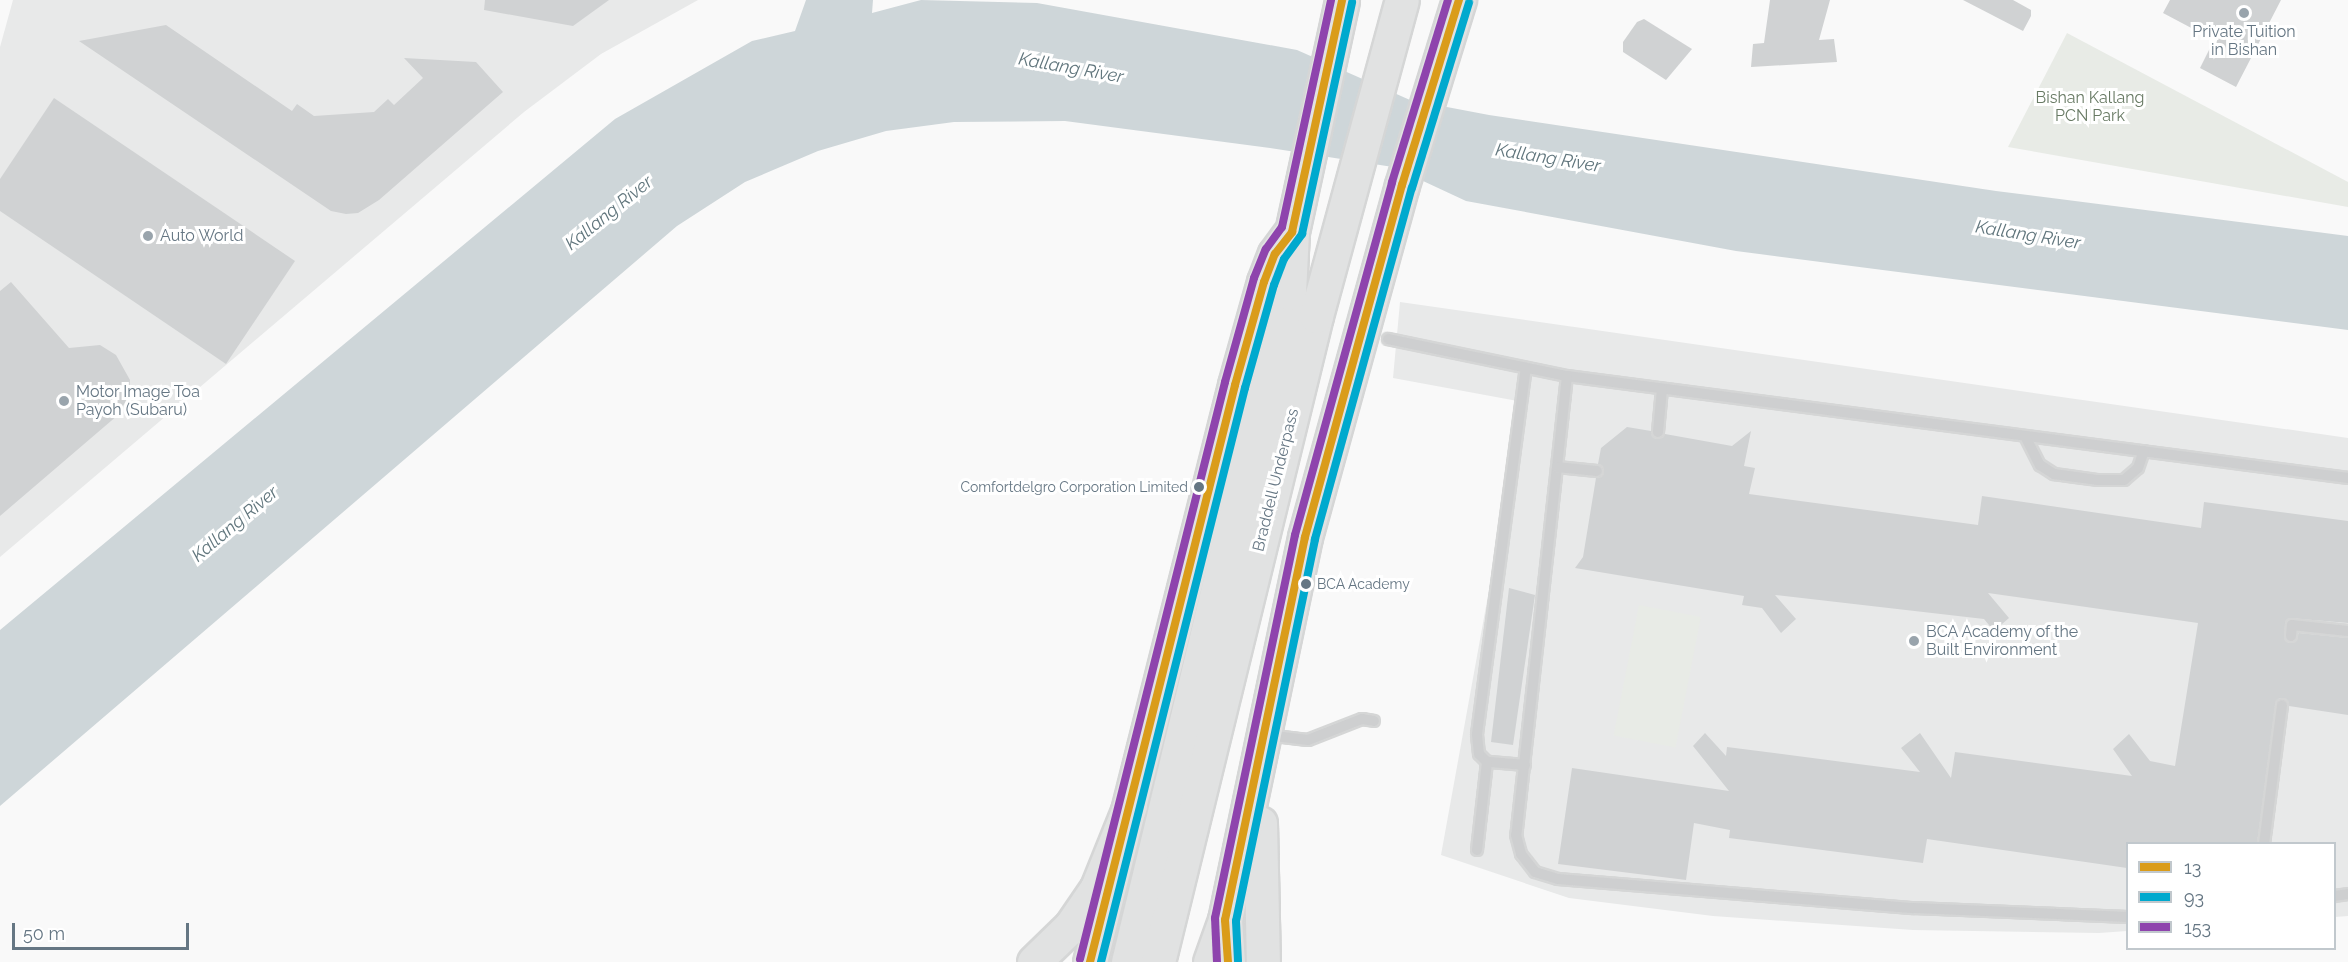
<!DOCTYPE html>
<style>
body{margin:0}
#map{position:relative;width:2348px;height:962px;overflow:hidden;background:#f9f9f9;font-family:Raleway,sans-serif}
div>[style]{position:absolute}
.built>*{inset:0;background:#e8e9e9}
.green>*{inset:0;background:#e8ebe6;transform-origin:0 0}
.water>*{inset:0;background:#ced6d9}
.building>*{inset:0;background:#d0d2d3}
.roads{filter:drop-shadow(2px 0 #d5d6d6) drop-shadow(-2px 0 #d5d6d6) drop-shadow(0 2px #d5d6d6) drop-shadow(0 -2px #d5d6d6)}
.service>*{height:10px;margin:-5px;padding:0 5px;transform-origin:5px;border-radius:5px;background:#cecfd0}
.trunk>*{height:33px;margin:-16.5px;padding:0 16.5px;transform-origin:16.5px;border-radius:16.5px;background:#e1e2e2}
.motorway>*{height:33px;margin:-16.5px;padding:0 16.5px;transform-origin:16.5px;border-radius:16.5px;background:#e1e2e2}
.bus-1>*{height:8px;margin:-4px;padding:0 4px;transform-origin:4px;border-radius:4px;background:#da9c1a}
.bus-2>*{height:8px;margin:-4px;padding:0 4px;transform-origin:4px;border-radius:4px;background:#00a9ce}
.bus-3>*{height:8px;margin:-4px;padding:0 4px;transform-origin:4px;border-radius:4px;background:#8e44ad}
.dots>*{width:16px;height:16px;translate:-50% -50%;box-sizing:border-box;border:3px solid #fff;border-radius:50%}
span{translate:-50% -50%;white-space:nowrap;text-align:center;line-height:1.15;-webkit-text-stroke:6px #fff;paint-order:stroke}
.bus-label{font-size:14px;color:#657683}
.right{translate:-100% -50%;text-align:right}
.left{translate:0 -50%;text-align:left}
.poi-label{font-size:16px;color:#657683}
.park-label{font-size:16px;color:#687a64}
.street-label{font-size:16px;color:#657683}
.water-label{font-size:18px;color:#60757c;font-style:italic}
.legend{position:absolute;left:2126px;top:842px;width:210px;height:108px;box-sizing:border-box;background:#fff;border:2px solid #c1c8cd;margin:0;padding:8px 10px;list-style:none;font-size:18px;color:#657683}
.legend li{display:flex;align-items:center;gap:12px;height:30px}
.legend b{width:30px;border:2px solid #c1c8cd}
.scale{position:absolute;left:12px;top:923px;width:177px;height:27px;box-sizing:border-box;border:3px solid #657683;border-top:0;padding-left:8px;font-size:18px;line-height:21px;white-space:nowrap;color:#657683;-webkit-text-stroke:4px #fff;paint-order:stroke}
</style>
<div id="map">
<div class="built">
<i style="clip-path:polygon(13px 0,698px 0,601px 54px,524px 112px,0 557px,0 47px)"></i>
<i style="clip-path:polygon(1400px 302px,2348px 438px,2348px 916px,2335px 917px,2334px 844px,2128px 844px,2127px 931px,2099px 933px,1913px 930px,1713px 916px,1569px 898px,1441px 855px,1523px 402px,1393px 378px)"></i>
</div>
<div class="green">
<i style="clip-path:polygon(2067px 33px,2348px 182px,2348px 207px,2008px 147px)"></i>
<i style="left:1639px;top:605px;width:63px;height:133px;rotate:11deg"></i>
</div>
<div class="water">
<i style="clip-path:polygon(806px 0,873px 0,872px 13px,921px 0,1037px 3px,1297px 50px,1410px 100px,1489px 115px,1996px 191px,2348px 236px,2348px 330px,1736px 251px,1466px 201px,1393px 167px,1270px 148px,1065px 121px,954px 122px,886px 131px,818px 151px,745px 182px,677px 226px,0 806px,0 630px,615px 119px,752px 41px,795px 31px)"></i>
</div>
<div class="building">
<i style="clip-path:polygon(485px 0,609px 0,573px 26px,484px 10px)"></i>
<i style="clip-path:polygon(1770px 0,1830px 0,1819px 40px,1834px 39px,1837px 62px,1751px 67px,1753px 44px,1764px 43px)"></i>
<i style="clip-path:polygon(1963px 0,2013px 0,2031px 10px,2031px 16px,2023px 31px)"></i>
<i style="clip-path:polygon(2170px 0,2281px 0,2236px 87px,2200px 68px,2214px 40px,2163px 13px)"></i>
<i style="clip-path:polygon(1644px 19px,1692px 49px,1666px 80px,1623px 52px,1623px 42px,1637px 22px)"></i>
<i style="clip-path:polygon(166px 25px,292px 111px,297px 104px,314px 116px,374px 112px,388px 99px,394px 105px,423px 78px,404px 58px,476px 62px,503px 92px,379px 200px,358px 213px,346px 214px,331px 211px,79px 41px)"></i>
<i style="clip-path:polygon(54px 98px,295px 261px,226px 364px,0 211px,0 179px)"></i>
<i style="clip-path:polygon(11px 282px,69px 348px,100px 345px,116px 355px,130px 380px,129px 395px,118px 415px,0 516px,0 291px)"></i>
<i style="clip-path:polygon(1627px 427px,1651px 431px,1657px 439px,1665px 434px,1732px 446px,1751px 431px,1744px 466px,1755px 468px,1749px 494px,1978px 525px,1982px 496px,2201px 528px,2204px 502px,2348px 521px,2348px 623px,2289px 618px,2284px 635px,2291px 643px,2299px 633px,2348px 638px,2348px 715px,2289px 706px,2286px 699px,2279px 698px,2257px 843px,2127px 843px,2127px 868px,1927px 839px,1923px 863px,1729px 838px,1730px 830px,1694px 823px,1686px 880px,1558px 864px,1572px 768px,1729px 791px,1693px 746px,1705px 733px,1726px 756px,1727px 747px,1920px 772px,1901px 748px,1920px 733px,1951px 778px,1955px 752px,2132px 776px,2113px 749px,2129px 734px,2150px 761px,2175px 766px,2198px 623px,1988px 593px,2009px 618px,1994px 631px,1984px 619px,1775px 595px,1796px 619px,1781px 633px,1762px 608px,1742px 605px,1744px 596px,1575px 568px,1583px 557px,1596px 478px,1604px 472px,1598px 464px,1601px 448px)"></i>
<i style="clip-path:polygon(1509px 588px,1535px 595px,1513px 745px,1491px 742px)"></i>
</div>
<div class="roads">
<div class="service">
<i style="left:1388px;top:339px;width:183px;rotate:11.7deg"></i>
<i style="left:1567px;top:376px;width:788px;rotate:7.44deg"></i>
<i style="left:1567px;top:376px;width:462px;rotate:96.3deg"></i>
<i style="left:1516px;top:835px;width:20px;rotate:75deg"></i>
<i style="left:1521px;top:854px;width:23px;rotate:52deg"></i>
<i style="left:1535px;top:872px;width:24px;rotate:17deg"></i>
<i style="left:1558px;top:879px;width:357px;rotate:4.7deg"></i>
<i style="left:1914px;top:908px;width:214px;rotate:2.4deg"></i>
<i style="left:1658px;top:432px;width:43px;rotate:-84.7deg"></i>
<i style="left:2025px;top:436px;width:33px;rotate:63deg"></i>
<i style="left:2040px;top:465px;width:17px;rotate:33deg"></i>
<i style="left:2054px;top:474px;width:43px;rotate:7.9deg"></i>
<i style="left:2097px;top:480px;width:27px"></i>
<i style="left:2124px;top:480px;width:18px;rotate:-41deg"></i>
<i style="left:2138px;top:468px;width:18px;rotate:-71deg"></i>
<i style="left:1557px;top:467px;width:40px;rotate:5.7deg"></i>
<i style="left:2291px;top:636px;width:11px;rotate:-85deg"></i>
<i style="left:2292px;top:625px;width:56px;rotate:6.1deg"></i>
<i style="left:1266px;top:735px;width:42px;rotate:6.8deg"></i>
<i style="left:1308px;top:740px;width:58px;rotate:-21.3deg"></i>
<i style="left:1362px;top:719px;width:12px;rotate:9deg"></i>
<i style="left:1525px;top:765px;width:38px;rotate:-175deg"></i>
<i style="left:1487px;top:762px;width:11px;rotate:-135deg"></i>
<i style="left:1479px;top:754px;width:20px;rotate:-96deg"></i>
<i style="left:1477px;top:734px;width:369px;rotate:-82.4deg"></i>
<i style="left:2264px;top:844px;width:140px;rotate:-82.6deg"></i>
<i style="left:1477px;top:850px;width:89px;rotate:-83.5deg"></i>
<i style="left:2334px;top:896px;width:14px;rotate:-8deg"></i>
</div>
<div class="trunk">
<i style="left:1260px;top:823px;width:139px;rotate:88.8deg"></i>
<i style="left:1090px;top:962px;width:595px;rotate:-75.89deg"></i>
<i style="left:1235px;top:385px;width:107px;rotate:-74.3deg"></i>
<i style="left:1264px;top:282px;width:30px;rotate:-69deg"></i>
<i style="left:1275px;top:254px;width:24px;rotate:-54deg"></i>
<i style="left:1128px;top:962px;width:688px;rotate:-76.47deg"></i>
<i style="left:1289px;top:293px;width:61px;rotate:-87.2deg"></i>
<i style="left:1292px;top:232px;width:237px;rotate:-77.8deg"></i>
<i style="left:1158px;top:962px;width:665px;rotate:-76.26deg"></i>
<i style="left:1316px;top:316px;width:327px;rotate:-74.8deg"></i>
<i style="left:1228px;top:962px;width:42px;rotate:-94.1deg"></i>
<i style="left:1225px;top:920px;width:391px;rotate:-78.2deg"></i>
<i style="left:1305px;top:537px;width:365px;rotate:-74.6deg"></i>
<i style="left:1402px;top:185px;width:194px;rotate:-72.9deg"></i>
</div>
<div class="motorway">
<i style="left:1034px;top:962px;width:52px;rotate:-44.2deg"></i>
<i style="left:1071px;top:926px;width:46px;rotate:-55.6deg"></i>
<i style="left:1097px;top:888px;width:88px;rotate:-68.1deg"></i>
<i style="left:1210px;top:962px;width:45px;rotate:-70.3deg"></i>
</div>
</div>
<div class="bus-1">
<i style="left:1090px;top:962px;width:595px;rotate:-75.89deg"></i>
<i style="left:1235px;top:385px;width:107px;rotate:-74.3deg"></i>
<i style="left:1264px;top:282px;width:30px;rotate:-69deg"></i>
<i style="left:1275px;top:254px;width:28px;rotate:-52deg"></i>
<i style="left:1292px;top:232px;width:237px;rotate:-77.8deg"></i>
<i style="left:1228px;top:962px;width:42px;rotate:-94.1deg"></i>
<i style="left:1225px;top:920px;width:391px;rotate:-78.2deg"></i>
<i style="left:1305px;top:537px;width:365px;rotate:-74.6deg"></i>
<i style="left:1402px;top:185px;width:194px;rotate:-72.9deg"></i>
</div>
<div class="bus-2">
<i style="left:1238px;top:961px;width:40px;rotate:-92.9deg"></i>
<i style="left:1236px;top:921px;width:390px;rotate:-78.3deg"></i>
<i style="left:1315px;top:539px;width:364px;rotate:-74.6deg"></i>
<i style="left:1412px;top:188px;width:194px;rotate:-72.9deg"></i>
<i style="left:1101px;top:962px;width:592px;rotate:-75.92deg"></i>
<i style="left:1245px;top:388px;width:107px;rotate:-74.3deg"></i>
<i style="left:1274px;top:285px;width:28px;rotate:-69deg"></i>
<i style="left:1284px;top:259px;width:31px;rotate:-54deg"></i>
<i style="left:1302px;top:234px;width:237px;rotate:-77.8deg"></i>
</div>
<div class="bus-3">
<i style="left:1080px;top:959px;width:595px;rotate:-75.89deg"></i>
<i style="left:1225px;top:382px;width:108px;rotate:-74.4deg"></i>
<i style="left:1254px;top:278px;width:31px;rotate:-68deg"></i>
<i style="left:1266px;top:249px;width:27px;rotate:-54deg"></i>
<i style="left:1282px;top:227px;width:232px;rotate:-77.8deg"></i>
<i style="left:1217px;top:962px;width:44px;rotate:-92.6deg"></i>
<i style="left:1215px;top:918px;width:391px;rotate:-78.2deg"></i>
<i style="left:1295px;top:535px;width:366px;rotate:-74.6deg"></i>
<i style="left:1392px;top:182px;width:190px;rotate:-72.9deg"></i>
</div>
<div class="dots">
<i style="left:2244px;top:13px;background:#99a4ac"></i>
<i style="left:148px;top:236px;background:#99a4ac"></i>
<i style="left:64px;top:401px;background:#99a4ac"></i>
<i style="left:1199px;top:487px;background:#657683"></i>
<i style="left:1306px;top:584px;background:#657683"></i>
<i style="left:1914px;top:641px;background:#99a4ac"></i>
</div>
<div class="bus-label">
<span class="right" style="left:1188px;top:487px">Comfortdelgro Corporation Limited</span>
<span class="left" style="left:1317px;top:584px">BCA Academy</span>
</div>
<div class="poi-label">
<span style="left:2244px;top:41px">Private Tuition<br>in Bishan</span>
<span class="left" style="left:160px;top:236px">Auto World</span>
<span class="left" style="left:76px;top:401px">Motor Image Toa<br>Payoh (Subaru)</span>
<span class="left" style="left:1926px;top:641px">BCA Academy of the<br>Built Environment</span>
</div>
<div class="park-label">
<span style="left:2090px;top:107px">Bishan Kallang<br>PCN Park</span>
</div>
<div class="street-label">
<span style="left:1276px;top:480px;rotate:-76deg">Braddell Underpass</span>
</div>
<div class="water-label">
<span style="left:1071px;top:68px;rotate:10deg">Kallang River</span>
<span style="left:1548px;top:158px;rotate:9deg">Kallang River</span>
<span style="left:609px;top:213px;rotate:-39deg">Kallang River</span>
<span style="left:2028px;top:235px;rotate:9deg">Kallang River</span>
<span style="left:235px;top:524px;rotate:-40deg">Kallang River</span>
</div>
<ul class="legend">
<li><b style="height:8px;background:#da9c1a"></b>13</li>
<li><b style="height:8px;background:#00a9ce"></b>93</li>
<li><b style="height:8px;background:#8e44ad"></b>153</li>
</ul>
<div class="scale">50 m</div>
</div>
